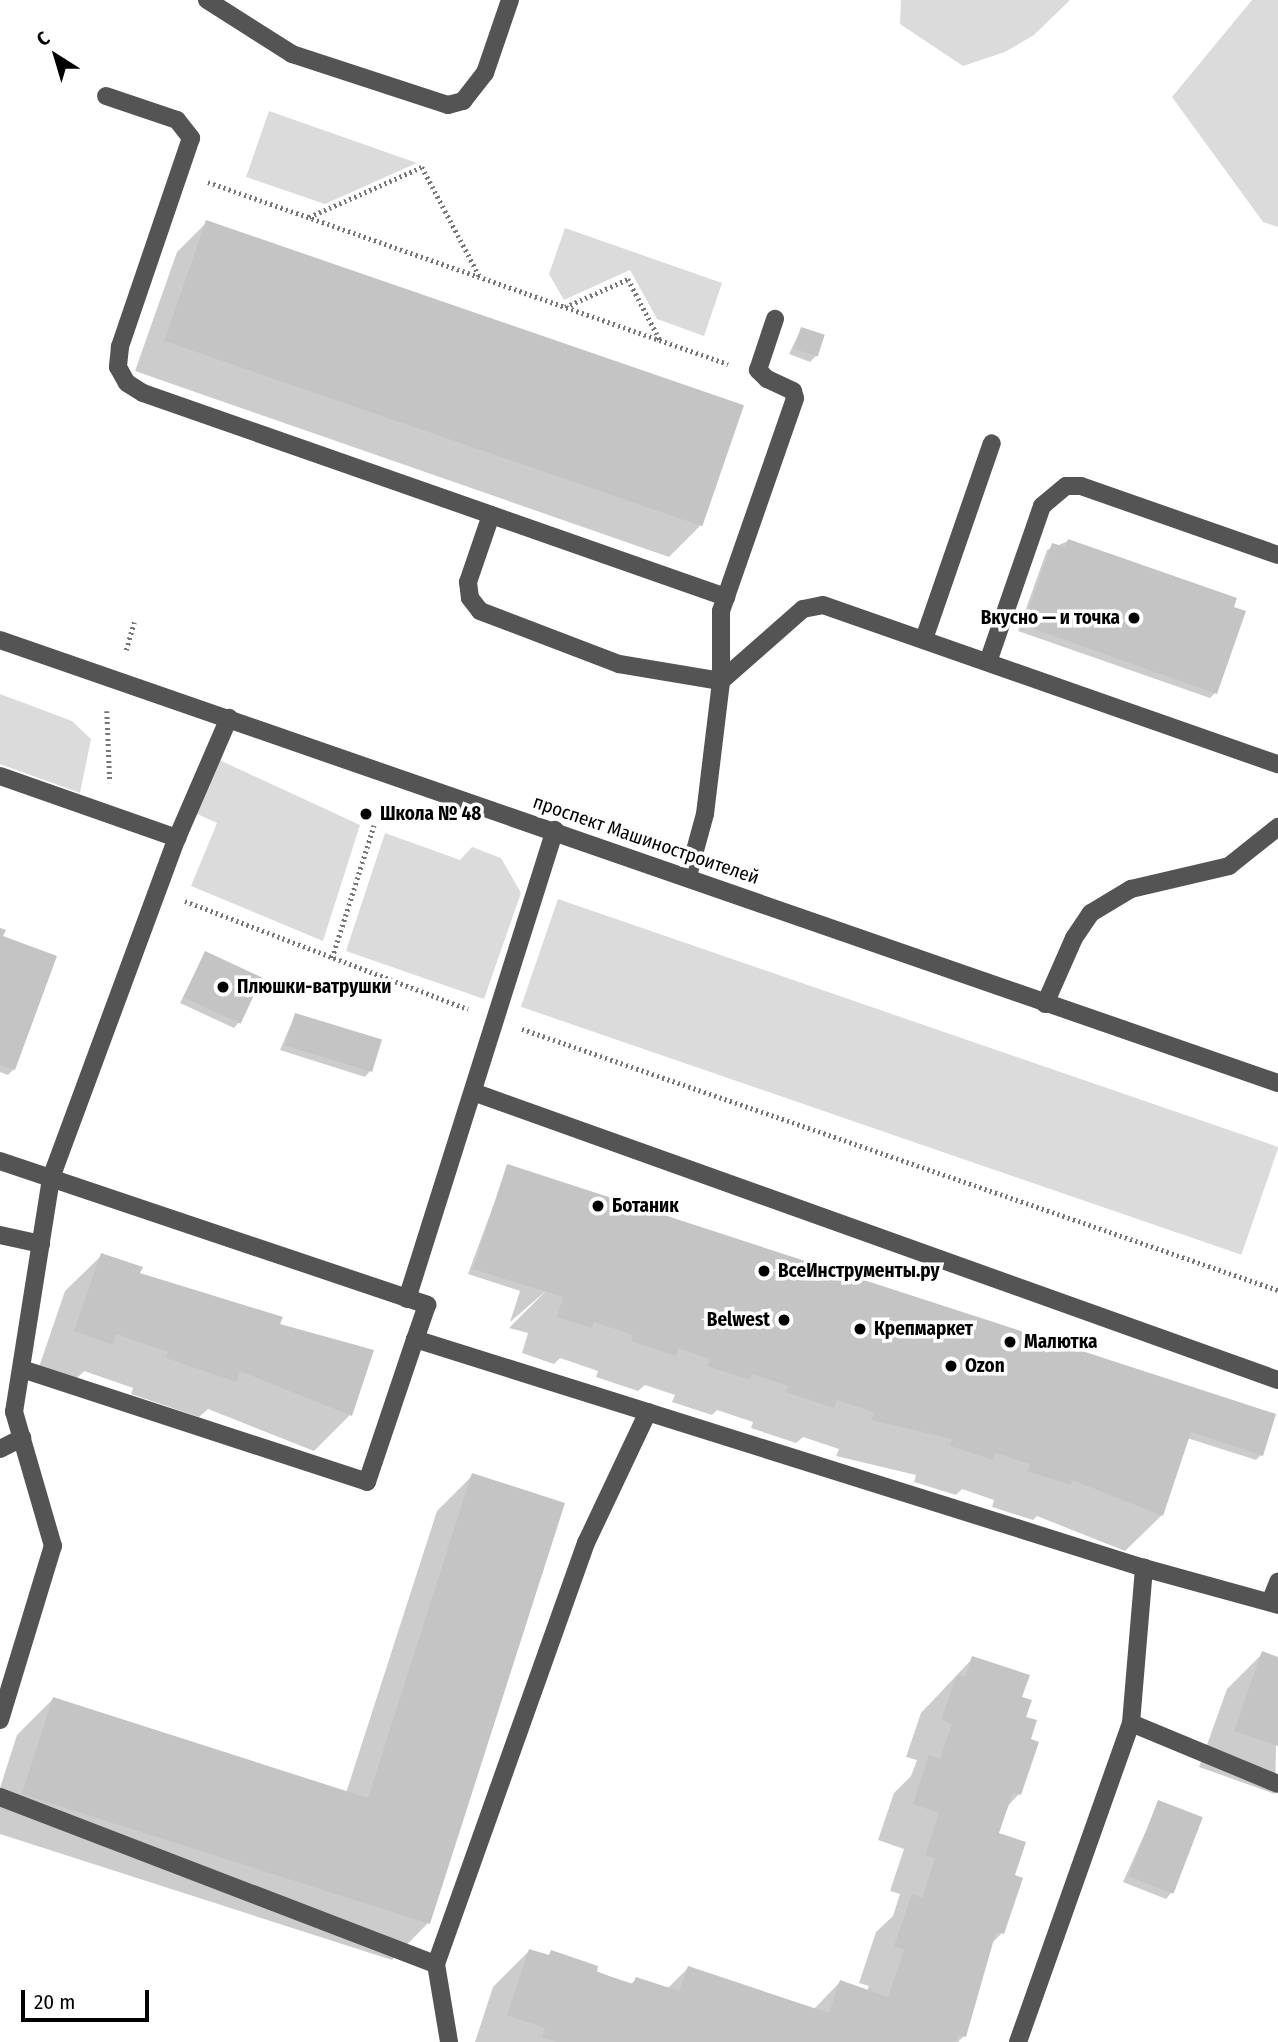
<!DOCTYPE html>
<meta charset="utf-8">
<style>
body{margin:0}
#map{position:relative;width:1278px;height:2042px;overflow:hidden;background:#fff;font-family:"Fira Sans Condensed",sans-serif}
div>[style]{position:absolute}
.green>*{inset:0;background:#dbdbdb;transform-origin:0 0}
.shadow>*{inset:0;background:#0003}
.building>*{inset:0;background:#c4c4c4;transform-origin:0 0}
.path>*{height:4.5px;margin-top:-2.25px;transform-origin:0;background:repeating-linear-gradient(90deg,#767676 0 2px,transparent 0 5.5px)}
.minor>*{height:18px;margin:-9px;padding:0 9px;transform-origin:9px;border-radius:9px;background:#545454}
.dots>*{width:19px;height:19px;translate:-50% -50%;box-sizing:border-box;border:4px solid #fff;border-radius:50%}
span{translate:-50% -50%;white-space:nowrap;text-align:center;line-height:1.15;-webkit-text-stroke:7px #fff;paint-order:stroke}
.poi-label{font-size:19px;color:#000;font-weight:700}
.right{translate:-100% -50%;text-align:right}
.left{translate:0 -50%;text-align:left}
.street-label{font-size:19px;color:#000}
.north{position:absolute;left:21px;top:21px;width:70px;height:70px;-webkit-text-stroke:5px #fff;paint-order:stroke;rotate:323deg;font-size:19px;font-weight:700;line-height:28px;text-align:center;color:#000}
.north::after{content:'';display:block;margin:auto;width:24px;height:32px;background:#000;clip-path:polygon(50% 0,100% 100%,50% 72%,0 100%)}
.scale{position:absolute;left:21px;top:1990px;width:128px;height:32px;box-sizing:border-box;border:4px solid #000;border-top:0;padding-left:9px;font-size:21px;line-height:24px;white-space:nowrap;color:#000;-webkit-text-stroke:5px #fff;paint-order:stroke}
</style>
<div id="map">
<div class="green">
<i style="clip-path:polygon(901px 0,1070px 0,1034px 35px,1005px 52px,963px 66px,900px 24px)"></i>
<i style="clip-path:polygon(1252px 0,1278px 0,1278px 227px,1263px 222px,1172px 97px)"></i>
<i style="clip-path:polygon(269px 111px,417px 163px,325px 204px,246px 177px)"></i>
<i style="clip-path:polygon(565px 228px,722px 283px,704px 336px,657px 319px,630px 270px,564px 300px,549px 274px)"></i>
<i style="clip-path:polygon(0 694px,72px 721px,91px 739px,80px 793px,0 764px)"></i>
<i style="clip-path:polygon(217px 759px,360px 825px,323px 941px,191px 886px,217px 823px,195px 813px)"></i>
<i style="clip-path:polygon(385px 833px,460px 860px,472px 847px,501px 858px,521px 893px,484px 999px,346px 951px)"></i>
<i style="left:558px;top:899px;width:762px;height:114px;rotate:19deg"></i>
</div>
<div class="shadow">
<i style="clip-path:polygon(207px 222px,741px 409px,699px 527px,669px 557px,135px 371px,177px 252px)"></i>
<i style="clip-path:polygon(801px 329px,816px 356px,810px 362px,789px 354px)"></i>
<i style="clip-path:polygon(1068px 541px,1215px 693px,1210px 698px,1018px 631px,1047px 550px)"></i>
<i style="clip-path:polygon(0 929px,14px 1069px,8px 1075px,0 1072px)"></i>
<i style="clip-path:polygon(205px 953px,239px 1022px,234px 1028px,180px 1003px)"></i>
<i style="clip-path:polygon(295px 1015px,370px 1071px,365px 1077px,280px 1050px)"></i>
<i style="clip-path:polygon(508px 1166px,1261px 1455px,1256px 1460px,1187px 1438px,1162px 1515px,1125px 1551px,1037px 1516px,1033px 1520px,992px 1507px,994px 1500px,962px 1489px,956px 1495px,914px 1482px,916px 1475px,836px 1456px,839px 1449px,803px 1437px,796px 1443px,751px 1428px,753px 1422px,717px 1410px,712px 1415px,672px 1402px,675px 1395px,645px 1385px,638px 1391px,596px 1377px,598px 1371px,560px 1358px,554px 1364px,522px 1353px,528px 1333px,509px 1328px,547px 1290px,510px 1322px,520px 1291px,468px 1274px)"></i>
<i style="clip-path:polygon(102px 1255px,138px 1275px,278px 1325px,372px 1351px,350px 1415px,314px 1451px,208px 1409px,199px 1417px,131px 1394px,133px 1388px,84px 1371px,75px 1380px,39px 1367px,65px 1291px)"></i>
<i style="clip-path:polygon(473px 1475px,563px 1504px,428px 1923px,392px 1960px,0 1834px,0 1788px,17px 1735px,53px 1699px,346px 1793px,437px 1511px)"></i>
<i style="clip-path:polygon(1263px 1653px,1278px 1658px,1275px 1794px,1199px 1767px,1227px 1689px)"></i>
<i style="clip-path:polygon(973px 1658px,1020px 1698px,1029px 1740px,1036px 1743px,1019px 1794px,1006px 1808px,997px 1834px,1013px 1876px,1002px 1933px,990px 1945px,964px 2036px,958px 2042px,475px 2042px,493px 1987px,529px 1951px,547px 1957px,551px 1952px,630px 1985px,636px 1979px,667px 1989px,688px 1968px,813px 2010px,840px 1982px,867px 1991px,869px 1986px,859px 1983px,876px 1932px,893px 1916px,900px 1894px,890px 1891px,904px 1849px,878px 1840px,894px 1793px,911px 1776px,917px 1760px,906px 1757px,921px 1713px)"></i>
<i style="clip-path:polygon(1159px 1802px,1171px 1893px,1166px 1899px,1123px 1882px)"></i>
</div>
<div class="building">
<i style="left:206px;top:220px;width:569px;height:128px;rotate:19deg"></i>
<i style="left:801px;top:327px;width:25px;height:23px;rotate:18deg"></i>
<i style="clip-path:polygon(1068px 539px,1237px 598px,1234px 607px,1246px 611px,1217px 694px,1023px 625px,1052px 543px,1065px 547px)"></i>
<i style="clip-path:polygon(0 928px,6px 930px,3px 936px,57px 956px,15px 1070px,0 1065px)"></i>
<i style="left:205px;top:951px;width:63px;height:51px;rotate:25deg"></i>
<i style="left:295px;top:1013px;width:91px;height:34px;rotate:17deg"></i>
<i style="clip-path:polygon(507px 1164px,1276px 1414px,1263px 1456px,1191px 1432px,1163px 1516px,1072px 1480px,1071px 1485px,1027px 1471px,1030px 1464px,996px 1453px,993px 1460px,950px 1446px,952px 1439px,871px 1420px,874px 1412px,837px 1400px,834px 1408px,786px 1392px,788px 1386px,752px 1374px,750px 1380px,707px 1366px,710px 1359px,678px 1348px,676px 1356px,631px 1341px,633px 1335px,594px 1322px,592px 1328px,557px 1317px,563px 1297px,473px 1269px)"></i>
<i style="clip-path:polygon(101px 1253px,143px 1267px,140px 1273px,283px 1317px,280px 1324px,374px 1350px,352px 1416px,240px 1371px,237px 1382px,166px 1358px,168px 1352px,116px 1334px,113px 1345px,74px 1331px)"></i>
<i style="clip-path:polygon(472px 1473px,565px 1503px,430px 1924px,22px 1794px,53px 1697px,368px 1798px)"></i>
<i style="clip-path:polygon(1262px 1651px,1278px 1657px,1278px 1746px,1234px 1731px)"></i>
<i style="clip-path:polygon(972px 1656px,1030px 1675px,1022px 1697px,1032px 1700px,1026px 1717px,1037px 1720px,1031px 1739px,1039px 1742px,1021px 1795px,1013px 1792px,999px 1833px,1026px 1842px,1015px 1875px,1023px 1878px,1004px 1934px,996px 1932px,966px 2037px,958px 2035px,956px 2042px,557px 2042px,542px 2037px,545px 2028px,507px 2015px,529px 1949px,549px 1955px,551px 1950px,598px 1966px,597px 1972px,633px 1984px,636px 1977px,679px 1991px,688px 1966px,829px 2013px,840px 1980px,888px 1997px,904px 1950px,894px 1946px,912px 1894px,922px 1898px,935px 1858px,925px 1855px,939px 1813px,913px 1804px,929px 1755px,940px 1759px,952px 1724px,941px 1720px,957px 1675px,965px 1677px)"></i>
<i style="left:1158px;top:1800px;width:48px;height:82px;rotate:21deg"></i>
</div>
<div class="path">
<i style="left:208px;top:182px;width:551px;rotate:19.29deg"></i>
<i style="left:309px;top:217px;width:124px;rotate:-23.9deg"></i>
<i style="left:422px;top:167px;width:124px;rotate:62.2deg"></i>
<i style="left:565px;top:307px;width:69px;rotate:-24deg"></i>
<i style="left:628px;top:279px;width:69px;rotate:62.3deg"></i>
<i style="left:126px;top:650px;width:29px;rotate:-74deg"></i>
<i style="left:107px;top:711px;width:72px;rotate:87.6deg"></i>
<i style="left:185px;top:901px;width:303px;rotate:20.9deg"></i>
<i style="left:332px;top:958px;width:139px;rotate:-72.5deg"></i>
<i style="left:522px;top:1029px;width:800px;rotate:19.05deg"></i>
</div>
<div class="minor">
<i style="left:207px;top:0;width:101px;rotate:32.4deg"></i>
<i style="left:292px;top:54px;width:164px;rotate:18.1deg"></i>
<i style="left:448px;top:105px;width:16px;rotate:-15deg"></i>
<i style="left:463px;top:101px;width:36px;rotate:-52deg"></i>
<i style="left:485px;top:73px;width:77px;rotate:-71.1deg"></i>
<i style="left:106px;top:96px;width:75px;rotate:18.7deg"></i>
<i style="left:177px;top:120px;width:23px;rotate:52deg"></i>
<i style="left:191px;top:138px;width:221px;rotate:108.8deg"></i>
<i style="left:120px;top:347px;width:20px;rotate:96deg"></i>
<i style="left:118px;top:367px;width:18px;rotate:61deg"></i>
<i style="left:127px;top:383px;width:19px;rotate:32deg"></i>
<i style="left:143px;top:393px;width:618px;rotate:19.29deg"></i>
<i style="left:491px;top:515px;width:71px;rotate:108.9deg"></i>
<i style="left:468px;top:582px;width:16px;rotate:83deg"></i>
<i style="left:470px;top:598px;width:16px;rotate:52deg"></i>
<i style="left:480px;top:611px;width:149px;rotate:20.9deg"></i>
<i style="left:619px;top:664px;width:103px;rotate:9.5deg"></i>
<i style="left:721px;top:681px;width:109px;rotate:-41.3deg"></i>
<i style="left:803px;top:609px;width:20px;rotate:-11deg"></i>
<i style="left:823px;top:605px;width:482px;rotate:19.3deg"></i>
<i style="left:924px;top:639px;width:207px;rotate:-70.9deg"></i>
<i style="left:0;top:640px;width:1353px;rotate:19.12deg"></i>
<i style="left:988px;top:662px;width:165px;rotate:-70.9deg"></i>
<i style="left:1042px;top:506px;width:31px;rotate:-40deg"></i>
<i style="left:1066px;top:486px;width:15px"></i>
<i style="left:1081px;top:486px;width:209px;rotate:19.3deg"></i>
<i style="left:0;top:776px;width:188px;rotate:19.3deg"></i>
<i style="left:688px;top:876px;width:64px;rotate:-74.7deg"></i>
<i style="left:705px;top:814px;width:134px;rotate:-83.1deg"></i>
<i style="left:721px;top:681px;width:70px;rotate:-90deg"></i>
<i style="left:721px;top:611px;width:225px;rotate:-70.8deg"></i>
<i style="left:795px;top:398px;width:7px;rotate:-106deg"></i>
<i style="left:793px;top:391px;width:29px;rotate:-155deg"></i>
<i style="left:767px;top:379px;width:13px;rotate:-135deg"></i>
<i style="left:758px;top:370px;width:54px;rotate:-71.6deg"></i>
<i style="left:1045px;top:1004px;width:72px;rotate:-66.3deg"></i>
<i style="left:1074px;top:938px;width:30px;rotate:-56deg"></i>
<i style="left:1091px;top:913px;width:47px;rotate:-31deg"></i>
<i style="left:1131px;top:889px;width:101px;rotate:-13.2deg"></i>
<i style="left:1229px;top:866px;width:63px;rotate:-38.5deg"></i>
<i style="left:473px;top:1092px;width:855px;rotate:19.69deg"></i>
<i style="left:0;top:1161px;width:451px;rotate:18.6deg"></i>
<i style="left:427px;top:1305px;width:36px;rotate:109deg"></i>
<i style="left:415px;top:1339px;width:764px;rotate:17.44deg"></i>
<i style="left:1144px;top:1568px;width:139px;rotate:15.4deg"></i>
<i style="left:0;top:1235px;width:42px;rotate:12.4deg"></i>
<i style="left:407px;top:1299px;width:492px;rotate:-72.5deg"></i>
<i style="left:22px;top:1369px;width:363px;rotate:18.1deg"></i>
<i style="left:367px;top:1482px;width:151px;rotate:-71.4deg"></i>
<i style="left:0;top:1449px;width:25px;rotate:-27deg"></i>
<i style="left:1270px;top:1602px;width:22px;rotate:-68deg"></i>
<i style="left:0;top:1720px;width:182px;rotate:-73.1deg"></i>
<i style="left:53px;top:1546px;width:140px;rotate:-106.2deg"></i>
<i style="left:14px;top:1412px;width:237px;rotate:-81deg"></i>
<i style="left:51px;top:1178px;width:363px;rotate:-69.7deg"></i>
<i style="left:177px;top:838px;width:131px;rotate:-66.6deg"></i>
<i style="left:1131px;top:1723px;width:159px;rotate:22.5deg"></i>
<i style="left:0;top:1797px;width:467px;rotate:21deg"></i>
<i style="left:436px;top:1964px;width:447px;rotate:-70.4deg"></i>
<i style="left:586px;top:1543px;width:145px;rotate:-64.7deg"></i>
<i style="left:436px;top:1964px;width:79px;rotate:80.5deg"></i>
<i style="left:1018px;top:2042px;width:338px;rotate:-70.5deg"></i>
<i style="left:1131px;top:1723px;width:156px;rotate:-85.2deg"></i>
</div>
<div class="dots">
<i style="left:1134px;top:618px;background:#000"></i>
<i style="left:366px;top:814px;background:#000"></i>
<i style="left:223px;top:987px;background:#000"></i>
<i style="left:598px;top:1206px;background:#000"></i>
<i style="left:764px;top:1271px;background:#000"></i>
<i style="left:784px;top:1320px;background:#000"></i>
<i style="left:860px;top:1329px;background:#000"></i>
<i style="left:1010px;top:1342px;background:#000"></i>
<i style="left:951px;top:1366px;background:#000"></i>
</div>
<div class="poi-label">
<span class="right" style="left:1120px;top:618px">Вкусно — и точка</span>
<span class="left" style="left:380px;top:814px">Школа № 48</span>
<span class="left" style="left:237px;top:987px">Плюшки-ватрушки</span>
<span class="left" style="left:612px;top:1206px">Ботаник</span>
<span class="left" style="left:778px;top:1271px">ВсеИнструменты.ру</span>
<span class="right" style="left:770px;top:1320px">Belwest</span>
<span class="left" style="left:874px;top:1329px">Крепмаркет</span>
<span class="left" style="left:1024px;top:1342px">Малютка</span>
<span class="left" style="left:965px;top:1366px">Ozon</span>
</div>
<div class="street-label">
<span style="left:646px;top:840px;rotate:19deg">проспект Машиностроителей</span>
</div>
<div class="north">С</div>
<div class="scale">20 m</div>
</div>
